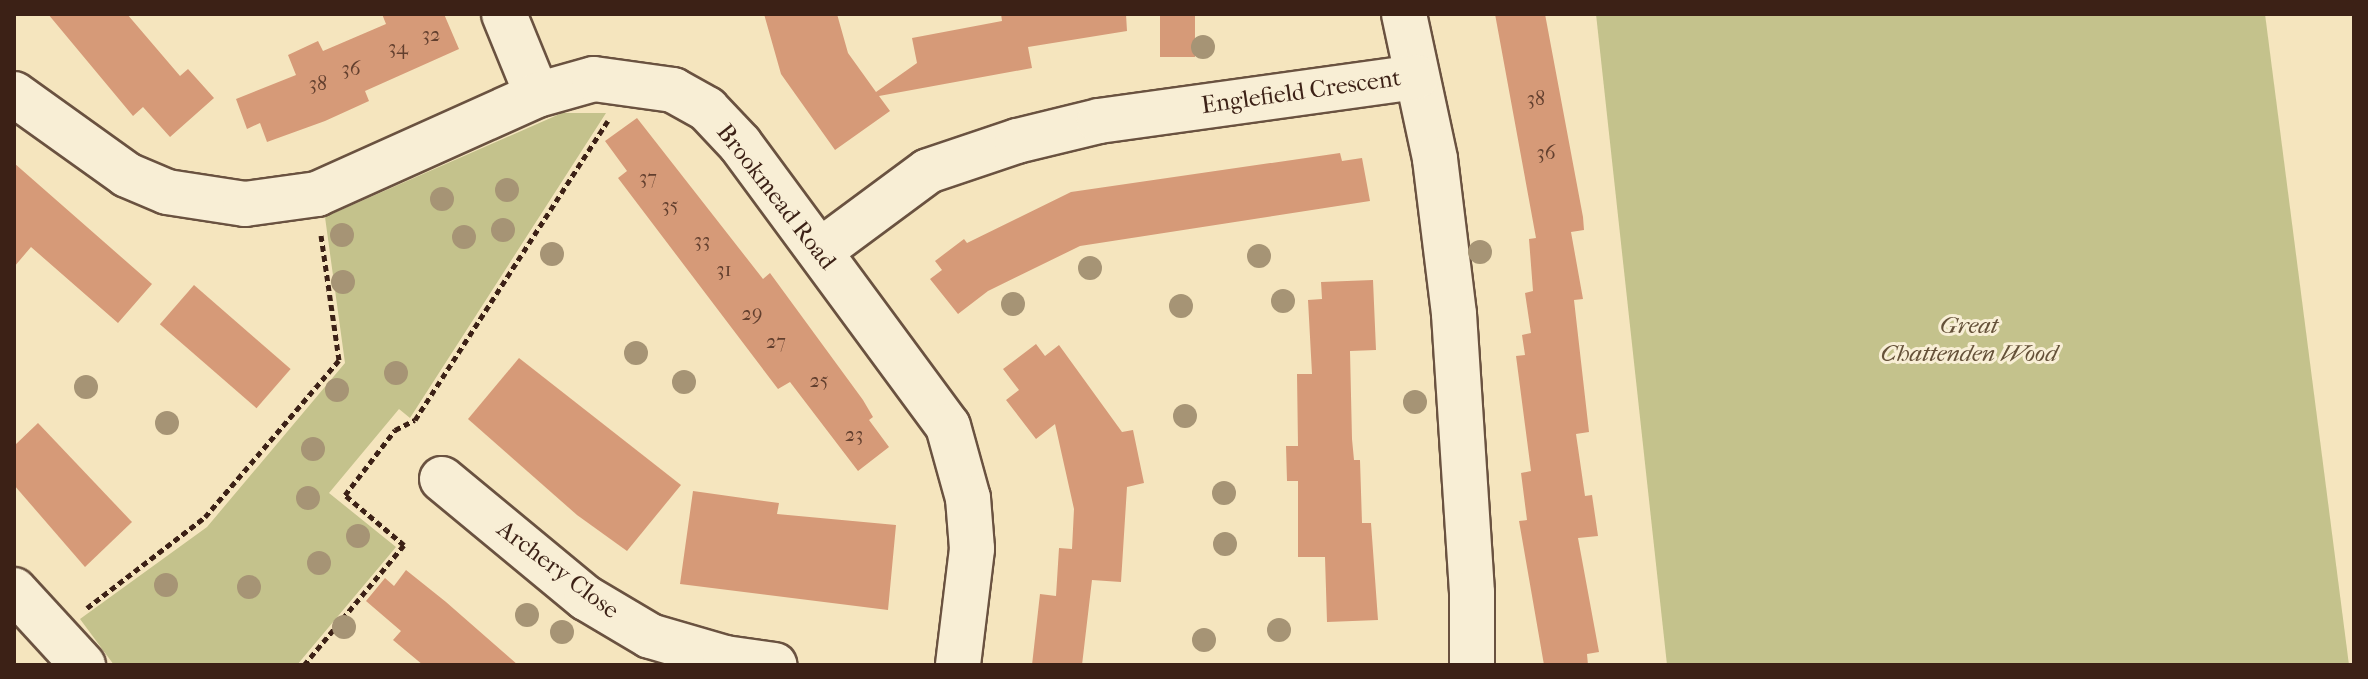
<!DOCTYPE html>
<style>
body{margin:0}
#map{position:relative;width:2368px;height:679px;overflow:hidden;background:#f5e5be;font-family:"IM FELL French Canon",serif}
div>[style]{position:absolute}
.green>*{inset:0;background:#c4c28c}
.building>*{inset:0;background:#d69a78;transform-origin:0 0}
.path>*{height:5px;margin-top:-2.5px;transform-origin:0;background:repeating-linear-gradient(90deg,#3c2116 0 6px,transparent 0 10px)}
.roads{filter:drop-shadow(2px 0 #6a5240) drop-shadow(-2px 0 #6a5240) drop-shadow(0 2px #6a5240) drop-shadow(0 -2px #6a5240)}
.minor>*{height:44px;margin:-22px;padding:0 22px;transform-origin:22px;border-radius:22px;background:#f8eed5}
.trees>*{width:24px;height:24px;margin:-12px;border-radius:50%;background:#a69475}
span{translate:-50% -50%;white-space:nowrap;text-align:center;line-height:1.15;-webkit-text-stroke:6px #f8eed5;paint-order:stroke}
.number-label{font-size:20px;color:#623f2e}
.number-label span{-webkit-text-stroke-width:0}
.street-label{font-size:24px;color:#3c2116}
.park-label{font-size:24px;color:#655139;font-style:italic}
.frame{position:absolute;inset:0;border:16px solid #3c2116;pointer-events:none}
</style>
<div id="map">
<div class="green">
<i style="clip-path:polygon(1596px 14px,2265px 14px,2349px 665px,1667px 665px)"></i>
<i style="clip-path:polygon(562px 113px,606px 113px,410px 418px,399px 409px,329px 493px,396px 547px,297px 665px,114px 665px,80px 619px,207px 527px,345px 363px,325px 217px)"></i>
</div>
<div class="building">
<i style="clip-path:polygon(48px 14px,127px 14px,180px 76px,188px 69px,214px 98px,170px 137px,143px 107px,133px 116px)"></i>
<i style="clip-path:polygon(382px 14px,444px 14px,459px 49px,365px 91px,369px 101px,325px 121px,267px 142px,260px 123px,247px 129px,236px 99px,296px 75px,288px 55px,318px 41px,323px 51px,386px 24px)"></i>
<i style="clip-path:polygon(764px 14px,837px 14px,848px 53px,876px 92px,917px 63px,912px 38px,1002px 21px,1001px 14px,1126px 14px,1127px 31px,1028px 47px,1032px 68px,879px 96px,890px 111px,835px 150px,781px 74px)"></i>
<i style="left:1160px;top:14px;width:35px;height:43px"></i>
<i style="clip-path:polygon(1495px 14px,1545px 14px,1583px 217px,1584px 230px,1571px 232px,1583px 299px,1574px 300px,1589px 432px,1576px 434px,1585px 496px,1592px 495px,1598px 536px,1578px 538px,1599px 652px,1587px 654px,1588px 665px,1544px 665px,1519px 521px,1527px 520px,1521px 473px,1531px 471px,1516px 356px,1525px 355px,1522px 335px,1531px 333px,1525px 293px,1533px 291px,1529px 239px,1536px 238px)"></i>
<i style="clip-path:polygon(637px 118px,763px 279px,770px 273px,863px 400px,873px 417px,869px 420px,889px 447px,858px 471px,790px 382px,778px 389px,618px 178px,627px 171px,605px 141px)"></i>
<i style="clip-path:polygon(1340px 153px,1342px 161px,1362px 158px,1370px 201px,1080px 246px,988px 291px,958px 314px,930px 279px,942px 270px,935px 261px,964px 239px,967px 243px,1071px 192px)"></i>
<i style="clip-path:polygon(14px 163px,152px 284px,118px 323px,31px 247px,14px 267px)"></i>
<i style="clip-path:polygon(1373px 280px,1376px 350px,1350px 351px,1352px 439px,1354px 460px,1360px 460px,1362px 523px,1371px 523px,1378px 620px,1327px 622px,1325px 557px,1298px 557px,1298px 481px,1287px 481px,1286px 446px,1298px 446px,1297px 374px,1312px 374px,1308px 300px,1322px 299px,1321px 282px)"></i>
<i style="left:194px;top:285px;width:128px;height:52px;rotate:41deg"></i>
<i style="clip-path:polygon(1036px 344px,1045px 356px,1059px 345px,1122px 432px,1133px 430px,1144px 483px,1127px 487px,1121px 582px,1092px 580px,1082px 665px,1032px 665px,1040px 594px,1056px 596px,1059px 548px,1072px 549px,1074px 509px,1055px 424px,1036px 439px,1006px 400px,1019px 390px,1003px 369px)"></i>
<i style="clip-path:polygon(519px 358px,681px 485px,627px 551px,577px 515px,468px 419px)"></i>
<i style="clip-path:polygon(38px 423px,132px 522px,85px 567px,14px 485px,14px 446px)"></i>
<i style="clip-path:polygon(693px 491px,779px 503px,777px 514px,896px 525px,888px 610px,680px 584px)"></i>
<i style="clip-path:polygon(406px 570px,446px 602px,518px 665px,423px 665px,393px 640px,401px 631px,366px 601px,385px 578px,394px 586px)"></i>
</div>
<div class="path">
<i style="left:87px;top:608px;width:149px;rotate:-37.6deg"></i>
<i style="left:205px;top:517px;width:206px;rotate:-49.5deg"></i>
<i style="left:339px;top:360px;width:126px;rotate:-98.2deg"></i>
<i style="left:304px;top:665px;width:156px;rotate:-50.2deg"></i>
<i style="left:404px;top:545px;width:77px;rotate:-139.7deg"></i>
<i style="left:345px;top:495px;width:82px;rotate:-52.4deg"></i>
<i style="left:395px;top:430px;width:22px;rotate:-27deg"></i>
<i style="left:415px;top:420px;width:356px;rotate:-57.2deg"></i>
</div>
<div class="roads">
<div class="minor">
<i style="left:504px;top:14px;width:87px;rotate:67.8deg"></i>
<i style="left:1404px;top:14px;width:148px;rotate:77.9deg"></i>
<i style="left:1435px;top:159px;width:156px;rotate:83deg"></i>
<i style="left:1454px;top:314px;width:280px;rotate:86.3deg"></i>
<i style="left:1472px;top:593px;width:72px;rotate:90deg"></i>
<i style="left:14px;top:94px;width:139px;rotate:35.6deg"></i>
<i style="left:127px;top:175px;width:43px;rotate:23deg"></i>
<i style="left:167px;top:192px;width:79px;rotate:8.7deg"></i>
<i style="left:245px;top:204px;width:73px;rotate:-7.9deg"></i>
<i style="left:317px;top:194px;width:241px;rotate:-24.2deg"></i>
<i style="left:537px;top:95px;width:59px;rotate:-15.7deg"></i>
<i style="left:594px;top:79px;width:80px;rotate:7.9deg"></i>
<i style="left:673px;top:90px;width:39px;rotate:29deg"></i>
<i style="left:707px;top:109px;width:48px;rotate:46.7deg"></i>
<i style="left:740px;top:144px;width:350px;rotate:53.6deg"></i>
<i style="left:948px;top:426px;width:75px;rotate:74.5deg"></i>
<i style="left:968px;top:498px;width:51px;rotate:85.5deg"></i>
<i style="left:972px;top:549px;width:117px;rotate:96.9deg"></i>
<i style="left:820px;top:251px;width:134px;rotate:-36.5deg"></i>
<i style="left:928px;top:171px;width:94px;rotate:-18.6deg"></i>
<i style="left:1017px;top:141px;width:84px;rotate:-13.7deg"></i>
<i style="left:1099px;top:121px;width:320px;rotate:-7.9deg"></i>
<i style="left:442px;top:479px;width:187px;rotate:39.6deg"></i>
<i style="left:586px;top:598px;width:74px;rotate:30.7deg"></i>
<i style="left:650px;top:636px;width:78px;rotate:16.3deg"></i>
<i style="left:725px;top:658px;width:50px;rotate:8deg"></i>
<i style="left:14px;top:590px;width:102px;rotate:47.4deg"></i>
</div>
</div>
<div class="trees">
<i style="left:1203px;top:47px"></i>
<i style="left:507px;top:190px"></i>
<i style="left:442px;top:199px"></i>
<i style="left:503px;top:230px"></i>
<i style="left:342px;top:235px"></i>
<i style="left:464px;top:237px"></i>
<i style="left:1480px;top:252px"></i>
<i style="left:552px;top:254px"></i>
<i style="left:1259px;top:256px"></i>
<i style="left:1090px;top:268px"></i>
<i style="left:343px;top:282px"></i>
<i style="left:1283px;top:301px"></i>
<i style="left:1013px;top:304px"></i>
<i style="left:1181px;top:306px"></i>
<i style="left:636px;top:353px"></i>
<i style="left:396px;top:373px"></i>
<i style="left:684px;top:382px"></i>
<i style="left:86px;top:387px"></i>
<i style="left:337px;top:390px"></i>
<i style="left:1415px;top:402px"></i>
<i style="left:1185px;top:416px"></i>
<i style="left:167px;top:423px"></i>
<i style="left:313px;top:449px"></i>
<i style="left:1224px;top:493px"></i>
<i style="left:308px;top:498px"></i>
<i style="left:358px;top:536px"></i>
<i style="left:1225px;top:544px"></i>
<i style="left:319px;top:563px"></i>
<i style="left:166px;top:585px"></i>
<i style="left:249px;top:587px"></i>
<i style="left:527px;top:615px"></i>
<i style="left:344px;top:627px"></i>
<i style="left:1279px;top:630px"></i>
<i style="left:562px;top:632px"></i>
<i style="left:1204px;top:640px"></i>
</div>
<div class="number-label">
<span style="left:431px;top:34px">32</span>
<span style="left:398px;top:47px">34</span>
<span style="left:351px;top:68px">36</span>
<span style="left:318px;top:83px">38</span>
<span style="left:1536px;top:98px">38</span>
<span style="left:1546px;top:152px">36</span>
<span style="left:648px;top:177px">37</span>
<span style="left:670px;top:205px">35</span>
<span style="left:702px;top:240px">33</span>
<span style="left:724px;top:269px">31</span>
<span style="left:752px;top:313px">29</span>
<span style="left:776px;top:341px">27</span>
<span style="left:819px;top:380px">25</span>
<span style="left:854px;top:434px">23</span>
</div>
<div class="street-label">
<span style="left:1301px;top:92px;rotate:-8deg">Englefield Crescent</span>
<span style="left:776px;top:197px;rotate:52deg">Brookmead Road</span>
<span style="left:558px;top:570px;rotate:37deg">Archery Close</span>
</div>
<div class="park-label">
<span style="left:1969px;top:340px">Great<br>Chattenden Wood</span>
</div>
<div class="frame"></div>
</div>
